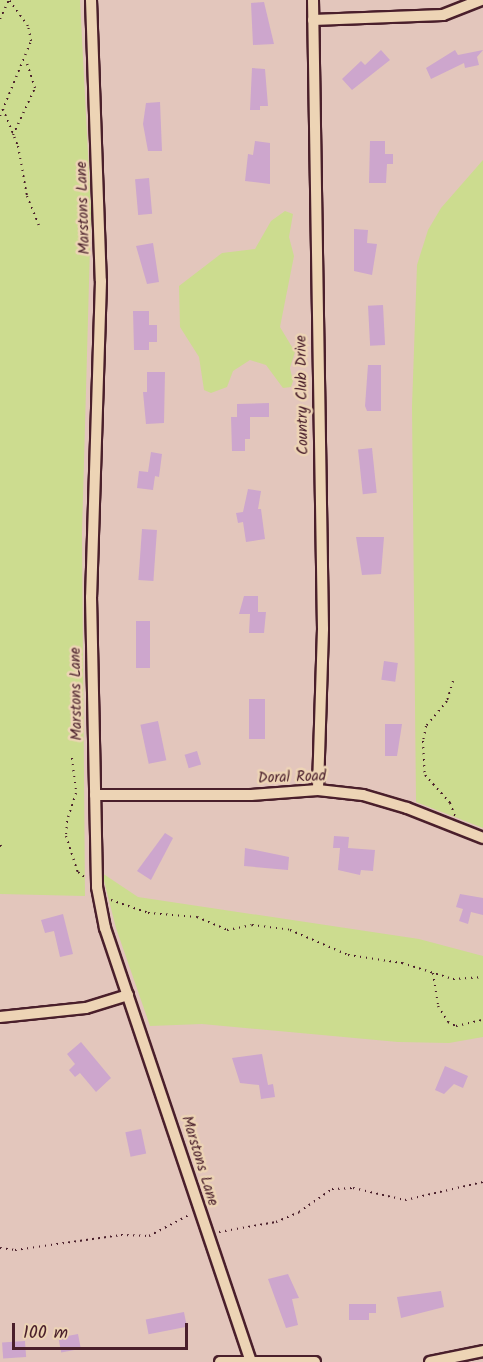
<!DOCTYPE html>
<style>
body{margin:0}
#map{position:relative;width:483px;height:1362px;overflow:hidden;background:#e3c6bc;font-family:Kalam,sans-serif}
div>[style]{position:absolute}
.green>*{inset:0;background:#ccdc8f}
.building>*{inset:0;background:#cda6cd;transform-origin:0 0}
.path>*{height:2px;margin-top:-1px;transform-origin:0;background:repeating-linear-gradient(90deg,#4a1f2b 0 1.5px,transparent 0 6px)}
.roads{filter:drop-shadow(2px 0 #4a1f2b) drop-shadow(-2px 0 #4a1f2b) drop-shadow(0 2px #4a1f2b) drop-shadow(0 -2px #4a1f2b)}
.street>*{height:10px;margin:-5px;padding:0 5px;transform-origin:5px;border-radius:5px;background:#edd4b5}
span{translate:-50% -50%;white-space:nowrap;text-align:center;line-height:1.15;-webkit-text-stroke:5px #edd4b5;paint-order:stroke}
.street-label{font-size:15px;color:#4a1f2b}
.scale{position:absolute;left:12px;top:1323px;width:176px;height:27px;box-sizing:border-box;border:3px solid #4a1f2b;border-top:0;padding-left:8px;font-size:18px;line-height:21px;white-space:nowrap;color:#4a1f2b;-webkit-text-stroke:4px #edd4b5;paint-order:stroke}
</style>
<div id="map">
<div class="green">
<i style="clip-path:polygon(0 0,80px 0,91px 211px,82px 533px,85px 896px,0 894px)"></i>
<i style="clip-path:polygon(483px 160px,483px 828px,416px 802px,412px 406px,417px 265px,428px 230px,441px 208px)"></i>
<i style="clip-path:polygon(285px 211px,293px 214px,289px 237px,294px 256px,280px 327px,295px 352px,290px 368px,293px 381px,291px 387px,283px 388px,266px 365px,250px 360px,233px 371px,227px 387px,211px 393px,204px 390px,199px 357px,180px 327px,179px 286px,222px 253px,255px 249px,271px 221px)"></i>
<i style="clip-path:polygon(102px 873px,138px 897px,419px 939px,483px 956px,483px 1037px,449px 1043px,398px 1042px,202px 1024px,150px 1026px,116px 928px)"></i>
</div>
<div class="building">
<i style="clip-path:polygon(264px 2px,274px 44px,253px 45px,251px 3px)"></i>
<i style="clip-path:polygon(381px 50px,390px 60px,352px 90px,342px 79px,361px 61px,365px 65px)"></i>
<i style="clip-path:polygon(455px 50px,458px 55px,483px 50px,477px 57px,479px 65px,465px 68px,464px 63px,431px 79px,426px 68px)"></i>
<i style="clip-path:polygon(252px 68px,265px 69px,268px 106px,260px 106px,260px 110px,250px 110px)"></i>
<i style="clip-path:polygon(160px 102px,162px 151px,148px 151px,143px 124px,146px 103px)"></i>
<i style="clip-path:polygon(255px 141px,270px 143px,270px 184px,245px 181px,248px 154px,253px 155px)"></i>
<i style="clip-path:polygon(370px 141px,385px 141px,385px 154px,393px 154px,393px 164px,387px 164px,386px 183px,369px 183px)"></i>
<i style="left:149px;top:178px;width:36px;height:14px;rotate:85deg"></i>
<i style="clip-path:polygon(354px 229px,368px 230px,367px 243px,377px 244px,372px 275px,354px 271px)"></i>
<i style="clip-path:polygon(153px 243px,159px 282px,147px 284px,136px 246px)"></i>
<i style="left:383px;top:305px;width:40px;height:15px;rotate:87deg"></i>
<i style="clip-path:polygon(133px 311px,149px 311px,149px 325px,157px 325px,157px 342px,149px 342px,149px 350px,134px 350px)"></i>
<i style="clip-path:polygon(368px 365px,381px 365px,381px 411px,367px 411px,365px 406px)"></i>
<i style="clip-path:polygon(147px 372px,165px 372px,164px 423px,146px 424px,143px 392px,147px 392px)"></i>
<i style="clip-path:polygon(269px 403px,269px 417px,250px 417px,250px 439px,245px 439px,245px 451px,232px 451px,231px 417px,237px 417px,237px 404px)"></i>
<i style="left:372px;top:448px;width:45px;height:14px;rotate:84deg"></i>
<i style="clip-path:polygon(151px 452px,162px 454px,159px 477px,155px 476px,153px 490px,137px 488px,139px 471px,148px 472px)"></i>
<i style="clip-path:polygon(248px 489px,261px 491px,258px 509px,261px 509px,265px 539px,246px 542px,243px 522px,238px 523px,236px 513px,243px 512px)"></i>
<i style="left:142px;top:529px;width:15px;height:51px;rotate:4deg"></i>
<i style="clip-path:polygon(356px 537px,384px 537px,381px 574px,362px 575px)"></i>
<i style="clip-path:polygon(244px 596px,258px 596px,258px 612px,266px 612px,264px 633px,249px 633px,250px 614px,239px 614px)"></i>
<i style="left:136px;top:621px;width:14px;height:47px"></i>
<i style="left:384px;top:661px;width:14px;height:19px;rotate:8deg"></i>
<i style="left:249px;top:699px;width:16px;height:40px"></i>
<i style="left:158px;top:721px;width:40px;height:18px;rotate:78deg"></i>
<i style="clip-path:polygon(385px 724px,402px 724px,397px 756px,385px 756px)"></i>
<i style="left:197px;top:751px;width:14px;height:13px;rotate:73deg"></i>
<i style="clip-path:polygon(165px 833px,173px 838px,151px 880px,137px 871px)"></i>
<i style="clip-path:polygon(334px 836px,349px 837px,348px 848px,375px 850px,373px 871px,361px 870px,360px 875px,338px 870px,340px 848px,333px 848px)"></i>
<i style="clip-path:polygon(245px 848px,289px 857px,288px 870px,244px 866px)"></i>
<i style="clip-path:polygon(460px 894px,483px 898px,483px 915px,471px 912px,468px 924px,459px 921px,463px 909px,456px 907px)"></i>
<i style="clip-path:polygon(63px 914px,73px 954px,60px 957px,54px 931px,45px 933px,41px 920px)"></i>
<i style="clip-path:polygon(81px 1042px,111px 1078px,96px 1092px,80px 1073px,75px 1077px,69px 1070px,75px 1064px,67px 1054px)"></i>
<i style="clip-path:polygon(262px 1054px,268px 1085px,273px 1084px,275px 1097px,261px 1099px,259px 1085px,240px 1083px,232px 1058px)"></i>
<i style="clip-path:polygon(445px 1066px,468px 1076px,463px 1088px,454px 1084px,444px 1094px,435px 1090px)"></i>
<i style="left:141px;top:1129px;width:25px;height:16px;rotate:78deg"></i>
<i style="clip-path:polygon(288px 1274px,299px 1298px,292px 1299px,298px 1325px,286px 1328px,268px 1279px)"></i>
<i style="clip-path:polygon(441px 1291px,444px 1307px,401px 1318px,397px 1297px)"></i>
<i style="clip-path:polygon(349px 1304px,376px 1304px,376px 1313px,369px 1313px,369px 1320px,349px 1320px)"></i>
<i style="left:184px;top:1312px;width:15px;height:39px;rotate:79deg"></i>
<i style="left:78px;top:1334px;width:15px;height:20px;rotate:79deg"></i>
<i style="left:25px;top:1341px;width:16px;height:23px;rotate:86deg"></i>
</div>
<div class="path">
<i style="left:0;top:19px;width:21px;rotate:-65deg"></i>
<i style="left:3px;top:109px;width:40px;rotate:68deg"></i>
<i style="left:18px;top:146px;width:51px;rotate:79.8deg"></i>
<i style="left:27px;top:196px;width:32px;rotate:68deg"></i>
<i style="left:0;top:116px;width:81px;rotate:-67.5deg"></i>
<i style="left:31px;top:41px;width:15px;rotate:-101deg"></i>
<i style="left:28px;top:26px;width:32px;rotate:-126deg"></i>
<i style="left:13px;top:135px;width:52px;rotate:-64.9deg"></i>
<i style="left:35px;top:88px;width:28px;rotate:-108deg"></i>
<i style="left:453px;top:681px;width:21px;rotate:107deg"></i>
<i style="left:447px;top:701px;width:33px;rotate:130deg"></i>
<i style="left:426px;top:726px;width:15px;rotate:101deg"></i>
<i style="left:423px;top:741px;width:34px;rotate:87deg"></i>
<i style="left:425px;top:775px;width:38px;rotate:48deg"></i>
<i style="left:450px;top:803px;width:14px;rotate:69deg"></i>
<i style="left:72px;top:758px;width:35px;rotate:83deg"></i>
<i style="left:76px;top:793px;width:29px;rotate:108deg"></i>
<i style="left:67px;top:821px;width:15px;rotate:94deg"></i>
<i style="left:66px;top:836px;width:38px;rotate:72deg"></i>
<i style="left:78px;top:872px;width:11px;rotate:38deg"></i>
<i style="left:0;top:845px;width:3px;rotate:45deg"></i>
<i style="left:111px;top:900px;width:39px;rotate:19deg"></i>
<i style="left:148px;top:913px;width:49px;rotate:4.7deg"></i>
<i style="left:197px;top:917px;width:33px;rotate:23deg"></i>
<i style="left:227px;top:930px;width:25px;rotate:-11deg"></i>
<i style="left:252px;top:925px;width:38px;rotate:7deg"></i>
<i style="left:290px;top:930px;width:63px;rotate:23.3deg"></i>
<i style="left:348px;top:955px;width:55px;rotate:8.4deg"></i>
<i style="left:402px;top:963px;width:53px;rotate:17.4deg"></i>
<i style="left:453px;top:979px;width:30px;rotate:-4deg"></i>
<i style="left:433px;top:973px;width:33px;rotate:81deg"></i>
<i style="left:438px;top:1006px;width:19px;rotate:58deg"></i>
<i style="left:448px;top:1022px;width:9px;rotate:27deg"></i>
<i style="left:456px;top:1026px;width:28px;rotate:-13deg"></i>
<i style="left:219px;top:1232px;width:58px;rotate:-10deg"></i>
<i style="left:276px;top:1222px;width:25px;rotate:-23deg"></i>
<i style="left:299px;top:1212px;width:40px;rotate:-34.9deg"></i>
<i style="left:332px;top:1189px;width:21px;rotate:-3deg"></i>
<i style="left:353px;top:1188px;width:53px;rotate:13deg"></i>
<i style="left:405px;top:1200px;width:80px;rotate:-13deg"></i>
<i style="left:0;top:1248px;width:15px;rotate:8deg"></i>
<i style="left:15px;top:1250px;width:107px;rotate:-8.1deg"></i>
<i style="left:121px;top:1235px;width:28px;rotate:2deg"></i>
<i style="left:149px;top:1236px;width:47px;rotate:-27.6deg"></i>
</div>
<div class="roads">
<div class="street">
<i style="left:91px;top:0;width:281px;rotate:88deg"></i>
<i style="left:101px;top:281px;width:316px;rotate:91.8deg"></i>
<i style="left:91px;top:597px;width:290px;rotate:88.8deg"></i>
<i style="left:97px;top:887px;width:42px;rotate:79deg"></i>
<i style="left:105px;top:928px;width:458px;rotate:71.4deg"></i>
<i style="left:313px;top:0;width:629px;rotate:89.09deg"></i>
<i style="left:323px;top:629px;width:161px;rotate:91.8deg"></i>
<i style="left:313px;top:20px;width:130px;rotate:-2.2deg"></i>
<i style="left:443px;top:15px;width:41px;rotate:-21.5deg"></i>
<i style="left:95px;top:795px;width:156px"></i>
<i style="left:251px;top:795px;width:67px;rotate:-4.3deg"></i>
<i style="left:318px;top:790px;width:45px;rotate:6.3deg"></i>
<i style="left:363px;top:795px;width:46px;rotate:16.5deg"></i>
<i style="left:407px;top:808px;width:82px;rotate:21.5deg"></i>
<i style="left:0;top:1017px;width:86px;rotate:-6deg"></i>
<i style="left:86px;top:1008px;width:44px;rotate:-17.2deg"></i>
<i style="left:220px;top:1362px;width:95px"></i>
<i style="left:430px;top:1362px;width:54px;rotate:-11.7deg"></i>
</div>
</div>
<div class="street-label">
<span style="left:84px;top:208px;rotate:-92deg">Marstons Lane</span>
<span style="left:303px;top:395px;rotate:-91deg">Country Club Drive</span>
<span style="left:77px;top:694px;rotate:-91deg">Marstons Lane</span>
<span style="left:292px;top:778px;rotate:-2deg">Doral Road</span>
<span style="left:199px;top:1161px;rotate:73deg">Marstons Lane</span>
</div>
<div class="scale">100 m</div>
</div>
